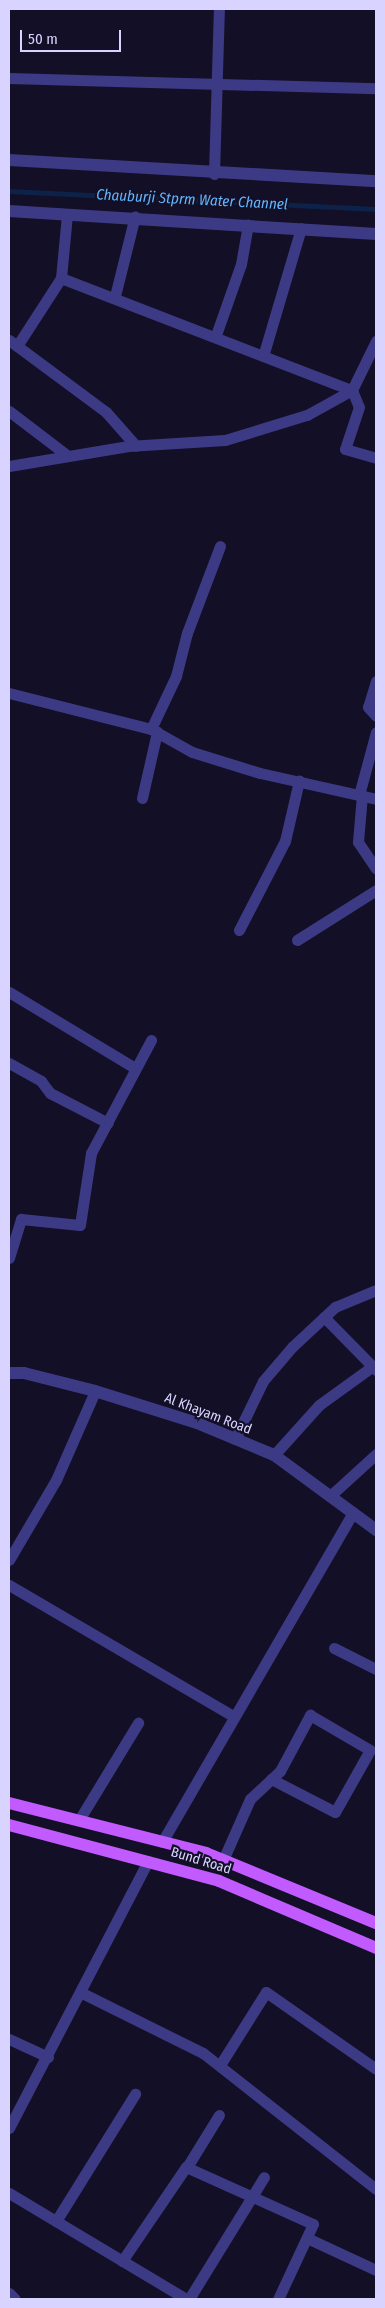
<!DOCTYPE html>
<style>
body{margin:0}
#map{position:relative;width:385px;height:2308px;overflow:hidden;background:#130f26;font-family:"Fira Sans Condensed",sans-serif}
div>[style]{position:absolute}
.stream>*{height:4.5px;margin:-2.25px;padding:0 2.25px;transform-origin:2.25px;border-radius:2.25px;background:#0c2248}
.minor>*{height:11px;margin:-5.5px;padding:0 5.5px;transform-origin:5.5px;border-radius:5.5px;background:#3d3a85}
.tertiary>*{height:12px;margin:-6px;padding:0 6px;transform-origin:6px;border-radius:6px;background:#3d3a85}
.primary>*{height:12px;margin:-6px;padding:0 6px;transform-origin:6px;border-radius:6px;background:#c25bff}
span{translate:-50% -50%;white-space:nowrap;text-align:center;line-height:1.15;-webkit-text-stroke:4.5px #130f26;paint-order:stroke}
.street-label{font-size:14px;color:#d9d4ff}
.water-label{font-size:15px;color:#62b6ff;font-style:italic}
.frame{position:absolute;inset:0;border:10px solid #d9d4ff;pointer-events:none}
.scale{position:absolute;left:20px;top:30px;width:101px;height:22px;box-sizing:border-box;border:2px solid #d9d4ff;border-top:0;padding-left:6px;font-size:15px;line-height:18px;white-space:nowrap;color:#d9d4ff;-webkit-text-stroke:4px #130f26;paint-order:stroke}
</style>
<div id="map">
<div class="stream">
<i style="left:9px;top:191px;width:367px;rotate:2.8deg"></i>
</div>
<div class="minor">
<i style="left:9px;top:78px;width:367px;rotate:1.6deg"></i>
<i style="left:214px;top:174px;width:165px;rotate:-88.3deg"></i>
<i style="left:61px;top:278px;width:312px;rotate:21.1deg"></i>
<i style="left:352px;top:390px;width:18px;rotate:68deg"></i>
<i style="left:359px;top:407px;width:44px;rotate:108.4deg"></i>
<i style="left:345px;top:449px;width:32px;rotate:16deg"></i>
<i style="left:115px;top:296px;width:82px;rotate:-76deg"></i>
<i style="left:216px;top:335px;width:75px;rotate:-70.6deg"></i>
<i style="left:241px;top:264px;width:40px;rotate:-80deg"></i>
<i style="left:9px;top:340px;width:121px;rotate:36.6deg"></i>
<i style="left:106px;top:412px;width:45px;rotate:48.6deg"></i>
<i style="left:17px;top:346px;width:81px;rotate:-57.1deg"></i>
<i style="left:61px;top:278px;width:64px;rotate:-84.6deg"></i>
<i style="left:264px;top:353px;width:130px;rotate:-73.5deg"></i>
<i style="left:9px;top:411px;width:74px;rotate:37.3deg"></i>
<i style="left:9px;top:466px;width:121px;rotate:-9.5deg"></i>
<i style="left:128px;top:446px;width:97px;rotate:-3.5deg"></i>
<i style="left:225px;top:440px;width:86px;rotate:-17deg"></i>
<i style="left:307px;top:415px;width:51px;rotate:-29.1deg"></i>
<i style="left:352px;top:390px;width:55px;rotate:-63.9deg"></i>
<i style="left:376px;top:681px;width:27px;rotate:107deg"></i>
<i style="left:368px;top:707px;width:12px;rotate:48deg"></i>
<i style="left:9px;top:693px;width:146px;rotate:14.2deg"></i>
<i style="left:151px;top:729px;width:47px;rotate:29.3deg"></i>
<i style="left:192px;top:752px;width:71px;rotate:17.2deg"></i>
<i style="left:260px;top:773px;width:119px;rotate:12.6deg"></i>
<i style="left:151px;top:729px;width:59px;rotate:-64.7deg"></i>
<i style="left:176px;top:676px;width:44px;rotate:-75.7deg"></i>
<i style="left:187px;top:633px;width:93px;rotate:-69.2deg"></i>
<i style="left:359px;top:795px;width:65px;rotate:-74.9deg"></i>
<i style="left:362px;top:795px;width:47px;rotate:94.9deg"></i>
<i style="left:358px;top:842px;width:32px;rotate:56deg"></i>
<i style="left:142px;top:798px;width:68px;rotate:-77.2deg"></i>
<i style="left:239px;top:930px;width:100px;rotate:-62.7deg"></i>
<i style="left:285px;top:841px;width:62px;rotate:-76.9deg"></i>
<i style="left:297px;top:940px;width:93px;rotate:-32.3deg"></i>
<i style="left:9px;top:992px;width:147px;rotate:31.1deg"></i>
<i style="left:9px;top:1063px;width:37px;rotate:29deg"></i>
<i style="left:41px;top:1081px;width:15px;rotate:53deg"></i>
<i style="left:50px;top:1093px;width:65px;rotate:27.3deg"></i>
<i style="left:9px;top:1258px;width:41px;rotate:-72.9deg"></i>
<i style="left:21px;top:1219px;width:59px;rotate:5.8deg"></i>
<i style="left:80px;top:1225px;width:73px;rotate:-81.3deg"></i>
<i style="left:91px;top:1153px;width:128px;rotate:-62deg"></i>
<i style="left:324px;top:1317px;width:74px;rotate:45.5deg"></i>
<i style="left:235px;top:1439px;width:64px;rotate:-64.2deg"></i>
<i style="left:263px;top:1381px;width:45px;rotate:-49.5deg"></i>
<i style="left:292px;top:1347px;width:59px;rotate:-42.9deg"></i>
<i style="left:335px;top:1307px;width:44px;rotate:-22.5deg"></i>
<i style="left:274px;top:1455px;width:67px;rotate:-48deg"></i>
<i style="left:319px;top:1405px;width:67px;rotate:-35.8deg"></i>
<i style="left:330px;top:1496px;width:62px;rotate:-42.4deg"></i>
<i style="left:9px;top:1560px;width:93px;rotate:-59.6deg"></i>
<i style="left:56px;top:1480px;width:97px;rotate:-66.3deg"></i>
<i style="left:9px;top:1585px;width:259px;rotate:30.3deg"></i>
<i style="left:334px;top:1648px;width:47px;rotate:26.6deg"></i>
<i style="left:79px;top:1820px;width:114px;rotate:-58.7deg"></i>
<i style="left:162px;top:1842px;width:381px;rotate:-59.9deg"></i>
<i style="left:223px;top:1860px;width:67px;rotate:-66.1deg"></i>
<i style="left:250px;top:1799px;width:41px;rotate:-43deg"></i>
<i style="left:280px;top:1771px;width:64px;rotate:-61.8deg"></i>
<i style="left:310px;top:1715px;width:69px;rotate:30.3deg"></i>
<i style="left:370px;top:1750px;width:71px;rotate:119.4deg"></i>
<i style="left:335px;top:1812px;width:72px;rotate:-152.7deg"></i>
<i style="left:82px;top:1993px;width:135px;rotate:26.4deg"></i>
<i style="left:203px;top:2053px;width:220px;rotate:38.2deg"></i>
<i style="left:9px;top:2039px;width:43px;rotate:24.8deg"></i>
<i style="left:220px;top:2065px;width:86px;rotate:-57.8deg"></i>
<i style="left:266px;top:1992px;width:134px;rotate:35deg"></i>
<i style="left:9px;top:2128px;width:301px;rotate:-62.5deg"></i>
<i style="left:187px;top:2167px;width:61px;rotate:-58.4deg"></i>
<i style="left:9px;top:2193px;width:206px;rotate:30.9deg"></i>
<i style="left:56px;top:2221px;width:150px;rotate:-58.1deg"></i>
<i style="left:307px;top:2238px;width:76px;rotate:24.9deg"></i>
<i style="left:122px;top:2261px;width:114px;rotate:-55.8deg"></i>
<i style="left:186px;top:2167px;width:139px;rotate:24.2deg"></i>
<i style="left:313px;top:2224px;width:83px;rotate:115deg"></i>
<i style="left:9px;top:2293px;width:8px;rotate:45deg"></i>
<i style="left:189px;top:2299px;width:143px;rotate:-58.4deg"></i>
</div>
<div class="tertiary">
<i style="left:9px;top:160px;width:368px;rotate:3.3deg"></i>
<i style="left:9px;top:211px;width:368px;rotate:3.6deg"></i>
<i style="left:9px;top:1373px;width:15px"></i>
<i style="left:24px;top:1373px;width:73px;rotate:14.2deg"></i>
<i style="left:95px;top:1391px;width:107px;rotate:17.4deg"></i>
<i style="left:197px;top:1423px;width:83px;rotate:22.6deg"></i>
<i style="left:274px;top:1455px;width:127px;rotate:36.3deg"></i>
</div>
<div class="primary">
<i style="left:9px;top:1803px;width:203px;rotate:14.2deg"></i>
<i style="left:206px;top:1853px;width:184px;rotate:22.4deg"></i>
<i style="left:9px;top:1825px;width:217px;rotate:14.9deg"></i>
<i style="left:219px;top:1881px;width:171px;rotate:23.1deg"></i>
</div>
<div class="street-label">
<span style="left:208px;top:1414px;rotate:21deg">Al Khayam Road</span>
<span style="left:201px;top:1861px;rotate:17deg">Bund Road</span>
</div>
<div class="water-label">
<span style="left:192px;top:200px;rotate:3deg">Chauburji Stprm Water Channel</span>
</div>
<div class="frame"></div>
<div class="scale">50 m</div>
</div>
